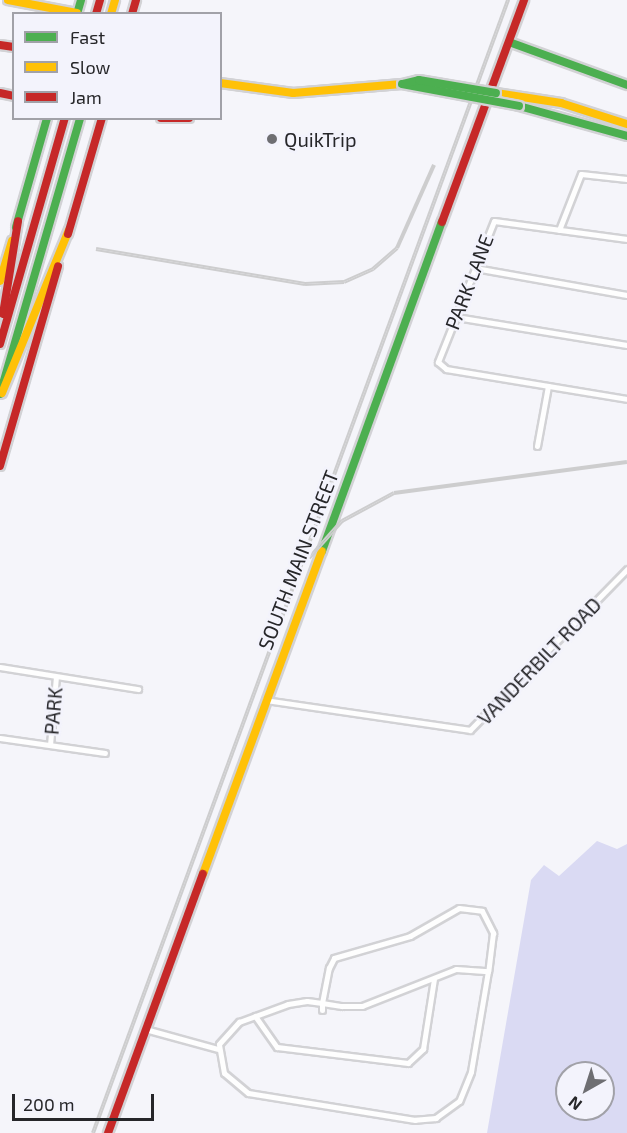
<!DOCTYPE html>
<style>
body{margin:0}
#map{position:relative;width:627px;height:1133px;overflow:hidden;background:#f5f5fa;font-family:"Exo 2",sans-serif}
div>[style]{position:absolute}
.green>*{inset:0;background:#dadaf3}
.roads{filter:drop-shadow(2px 0 #d2d2d5) drop-shadow(-2px 0 #d2d2d5) drop-shadow(0 2px #d2d2d5) drop-shadow(0 -2px #d2d2d5)}
.street>*{height:5px;margin:-2.5px;padding:0 2.5px;transform-origin:2.5px;border-radius:2.5px;background:#fefefe}
.fast>*{height:8px;margin:-4px;padding:0 4px;transform-origin:4px;border-radius:4px;background:#4caf50}
.slow>*{height:8px;margin:-4px;padding:0 4px;transform-origin:4px;border-radius:4px;background:#ffc107}
.jam>*{height:8px;margin:-4px;padding:0 4px;transform-origin:4px;border-radius:4px;background:#c62828}
.rail>*{height:4px;margin-top:-2px;transform-origin:0;background:repeating-linear-gradient(90deg,#f3f3fc 0 4.5px,#cdcdce 0 9px);box-sizing:border-box;border-block:2px solid #cdcdce}
.bridges{filter:drop-shadow(2px 0 #d2d2d5) drop-shadow(-2px 0 #d2d2d5) drop-shadow(0 2px #d2d2d5) drop-shadow(0 -2px #d2d2d5)}
.fast-bridge>*{height:8px;margin:-4px;padding:0 4px;transform-origin:4px;border-radius:4px;background:#4caf50}
.dots>*{width:16px;height:16px;translate:-50% -50%;box-sizing:border-box;border:3px solid #f3f3fc;border-radius:50%}
span{translate:-50% -50%;white-space:nowrap;text-align:center;line-height:1.15;-webkit-text-stroke:5px #f3f3fc;paint-order:stroke}
.poi-label{font-size:20px;color:#262629}
.left{translate:0 -50%;text-align:left}
.street-label{font-size:20px;color:#262629}
.legend{position:absolute;left:12px;top:12px;width:210px;height:108px;box-sizing:border-box;background:#f3f3fc;border:2px solid #a1a1a8;margin:0;padding:8px 10px;list-style:none;font-size:18px;color:#262629}
.legend li{display:flex;align-items:center;gap:12px;height:30px}
.legend b{width:30px;border:2px solid #a1a1a8}
.north{position:absolute;left:555px;top:1061px;width:60px;height:60px;box-sizing:border-box;background:#f3f3fc;border:2px solid #a1a1a8;border-radius:50%;rotate:219deg;font-size:16px;font-weight:700;line-height:24px;text-align:center;color:#262629}
.north::after{content:'';display:block;margin:auto;width:21px;height:27px;background:#6e6e72;clip-path:polygon(50% 0,100% 100%,50% 72%,0 100%)}
.scale{position:absolute;left:12px;top:1094px;width:142px;height:27px;box-sizing:border-box;border:3px solid #262629;border-top:0;padding-left:8px;font-size:18px;line-height:21px;white-space:nowrap;color:#262629;-webkit-text-stroke:4px #f3f3fc;paint-order:stroke}
</style>
<div id="map">
<div class="green">
<i style="clip-path:polygon(evenodd,597px 841px,617px 849px,627px 844px,627px 1133px,487px 1133px,531px 880px,544px 865px,559px 876px,597px 841px,567px 1073px,603px 1073px,603px 1109px,567px 1109px,567px 1073px)"></i>
</div>
<div class="roads">
<div class="street">
<i style="left:559px;top:230px;width:60px;rotate:-68.6deg"></i>
<i style="left:581px;top:174px;width:46px;rotate:6.2deg"></i>
<i style="left:627px;top:239px;width:134px;rotate:-172.3deg"></i>
<i style="left:494px;top:221px;width:152px;rotate:111.7deg"></i>
<i style="left:438px;top:362px;width:11px;rotate:41deg"></i>
<i style="left:446px;top:369px;width:183px;rotate:9.4deg"></i>
<i style="left:475px;top:268px;width:154px;rotate:10.1deg"></i>
<i style="left:456px;top:317px;width:173px;rotate:9.3deg"></i>
<i style="left:537px;top:446px;width:61px;rotate:-79.6deg"></i>
<i style="left:0;top:667px;width:140px;rotate:9.1deg"></i>
<i style="left:265px;top:700px;width:207px;rotate:8.3deg"></i>
<i style="left:470px;top:730px;width:225px;rotate:-45.7deg"></i>
<i style="left:0;top:738px;width:106px;rotate:8.1deg"></i>
<i style="left:50px;top:745px;width:68px;rotate:-85deg"></i>
<i style="left:322px;top:1010px;width:7px;rotate:-90deg"></i>
<i style="left:322px;top:1003px;width:36px;rotate:-79deg"></i>
<i style="left:329px;top:968px;width:11px;rotate:-63deg"></i>
<i style="left:334px;top:958px;width:79px;rotate:-16.1deg"></i>
<i style="left:410px;top:936px;width:56px;rotate:-29.7deg"></i>
<i style="left:459px;top:908px;width:23px;rotate:7deg"></i>
<i style="left:482px;top:911px;width:25px;rotate:63deg"></i>
<i style="left:493px;top:933px;width:38px;rotate:97deg"></i>
<i style="left:488px;top:971px;width:102px;rotate:99.6deg"></i>
<i style="left:471px;top:1072px;width:31px;rotate:112deg"></i>
<i style="left:459px;top:1101px;width:29px;rotate:144deg"></i>
<i style="left:436px;top:1118px;width:21px;rotate:175deg"></i>
<i style="left:415px;top:1120px;width:169px;rotate:-170.8deg"></i>
<i style="left:248px;top:1093px;width:31px;rotate:-140deg"></i>
<i style="left:224px;top:1073px;width:29px;rotate:-100deg"></i>
<i style="left:219px;top:1044px;width:30px;rotate:-48deg"></i>
<i style="left:239px;top:1022px;width:52px;rotate:-20.2deg"></i>
<i style="left:288px;top:1004px;width:19px;rotate:-9deg"></i>
<i style="left:307px;top:1001px;width:15px;rotate:8deg"></i>
<i style="left:322px;top:1003px;width:20px;rotate:9deg"></i>
<i style="left:342px;top:1006px;width:20px"></i>
<i style="left:362px;top:1006px;width:101px;rotate:-21.5deg"></i>
<i style="left:456px;top:969px;width:32px;rotate:4deg"></i>
<i style="left:255px;top:1016px;width:38px;rotate:55deg"></i>
<i style="left:277px;top:1047px;width:132px;rotate:7deg"></i>
<i style="left:408px;top:1063px;width:21px;rotate:-43deg"></i>
<i style="left:423px;top:1049px;width:71px;rotate:-81.1deg"></i>
<i style="left:145px;top:1029px;width:76px;rotate:15.3deg"></i>
</div>
<div class="fast">
<i style="left:77px;top:14px;width:15px;rotate:-74deg"></i>
<i style="left:509px;top:42px;width:126px;rotate:20deg"></i>
<i style="left:519px;top:106px;width:112px;rotate:15.5deg"></i>
<i style="left:16px;top:227px;width:113px;rotate:-74.1deg"></i>
<i style="left:0;top:394px;width:287px;rotate:-73.8deg"></i>
<i style="left:322px;top:551px;width:350px;rotate:-70deg"></i>
</div>
<div class="slow">
<i style="left:8px;top:0;width:70px;rotate:10.7deg"></i>
<i style="left:111px;top:14px;width:15px;rotate:-74deg"></i>
<i style="left:220px;top:83px;width:74px;rotate:7.8deg"></i>
<i style="left:293px;top:93px;width:109px;rotate:-4.7deg"></i>
<i style="left:496px;top:93px;width:66px;rotate:8.7deg"></i>
<i style="left:561px;top:103px;width:69px;rotate:17.7deg"></i>
<i style="left:0;top:281px;width:42px;rotate:-73.3deg"></i>
<i style="left:2px;top:393px;width:176px;rotate:-67.7deg"></i>
<i style="left:203px;top:874px;width:344px;rotate:-69.8deg"></i>
</div>
<div class="jam">
<i style="left:96px;top:14px;width:15px;rotate:-74deg"></i>
<i style="left:132px;top:14px;width:15px;rotate:-74deg"></i>
<i style="left:0;top:45px;width:14px;rotate:8deg"></i>
<i style="left:0;top:93px;width:14px;rotate:12deg"></i>
<i style="left:161px;top:118px;width:28px"></i>
<i style="left:442px;top:222px;width:237px;rotate:-69.7deg"></i>
<i style="left:68px;top:234px;width:121px;rotate:-73.7deg"></i>
<i style="left:3px;top:314px;width:94px;rotate:-80.8deg"></i>
<i style="left:0;top:344px;width:235px;rotate:-74deg"></i>
<i style="left:0;top:466px;width:208px;rotate:-73.8deg"></i>
<i style="left:108px;top:1133px;width:276px;rotate:-69.9deg"></i>
</div>
</div>
<div class="rail">
<i style="left:96px;top:249px;width:212px;rotate:9.5deg"></i>
<i style="left:305px;top:284px;width:39px;rotate:-3deg"></i>
<i style="left:344px;top:282px;width:32px;rotate:-24deg"></i>
<i style="left:373px;top:269px;width:32px;rotate:-41deg"></i>
<i style="left:397px;top:248px;width:91px;rotate:-66deg"></i>
<i style="left:309px;top:558px;width:50px;rotate:-48.3deg"></i>
<i style="left:342px;top:521px;width:59px;rotate:-28.3deg"></i>
<i style="left:394px;top:493px;width:235px;rotate:-7.6deg"></i>
<i style="left:93px;top:1133px;width:1207px;rotate:-69.88deg"></i>
</div>
<div class="bridges">
<div class="fast-bridge">
<i style="left:402px;top:84px;width:119px;rotate:10.6deg"></i>
<i style="left:403px;top:84px;width:16px;rotate:-14deg"></i>
<i style="left:419px;top:80px;width:78px;rotate:9.6deg"></i>
</div>
</div>
<div class="dots">
<i style="left:272px;top:139px;background:#6e6e72"></i>
</div>
<div class="poi-label">
<span class="left" style="left:284px;top:139px">QuikTrip</span>
</div>
<div class="street-label">
<span style="left:469px;top:282px;rotate:-69deg">PARK LANE</span>
<span style="left:298px;top:560px;rotate:-69deg">SOUTH MAIN STREET</span>
<span style="left:539px;top:661px;rotate:-46deg">VANDERBILT ROAD</span>
<span style="left:53px;top:711px;rotate:-85deg">PARK</span>
</div>
<ul class="legend">
<li><b style="height:8px;background:#4caf50"></b>Fast</li>
<li><b style="height:8px;background:#ffc107"></b>Slow</li>
<li><b style="height:8px;background:#c62828"></b>Jam</li>
</ul>
<div class="north">N</div>
<div class="scale">200 m</div>
</div>
